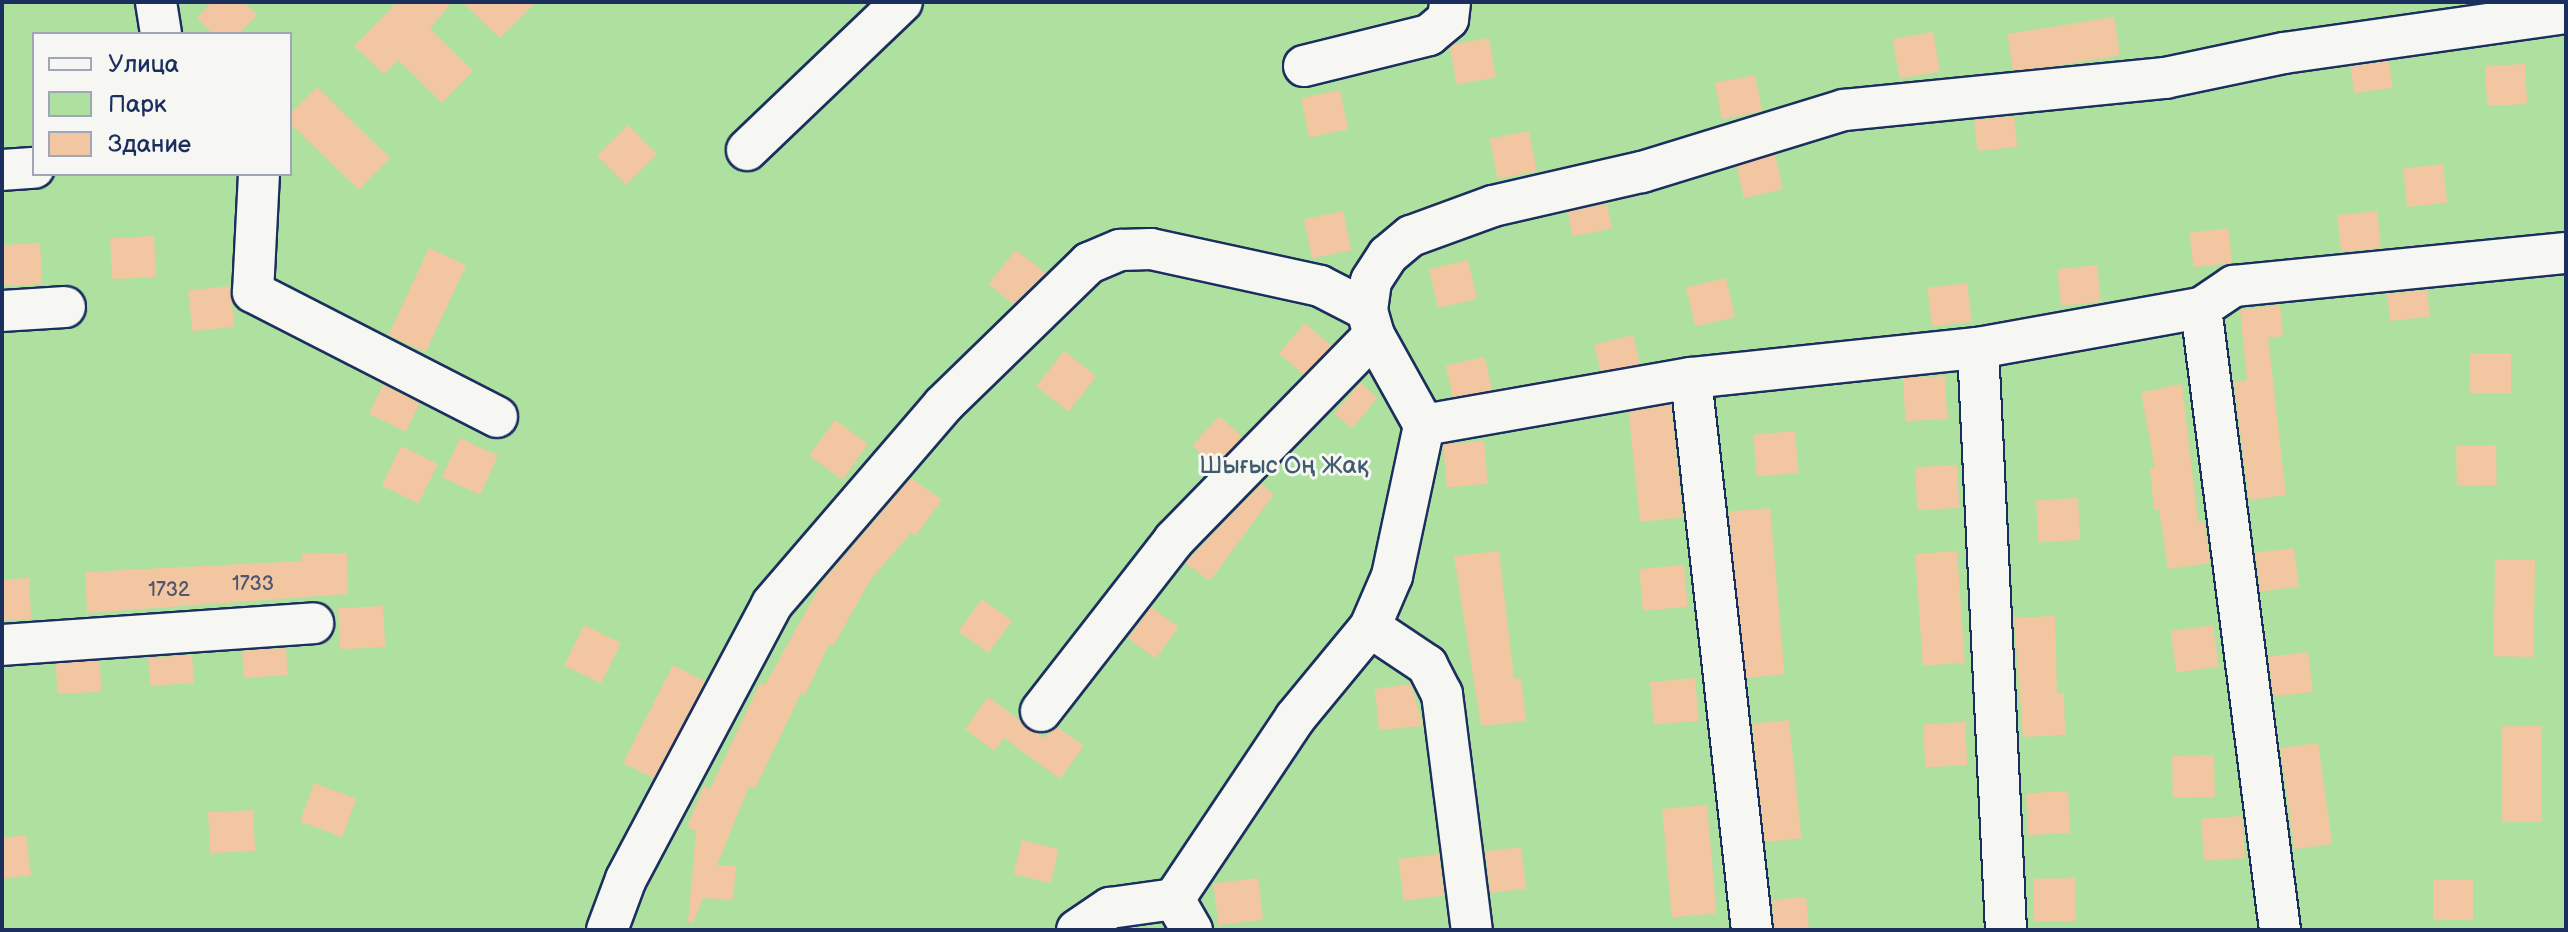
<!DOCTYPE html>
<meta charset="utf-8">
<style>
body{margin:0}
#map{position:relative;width:2568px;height:932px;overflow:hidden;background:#f5ece2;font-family:"Balsamiq Sans",sans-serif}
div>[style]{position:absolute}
.green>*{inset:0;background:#aee0a0}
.building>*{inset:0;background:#f2c6a1;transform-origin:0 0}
.roads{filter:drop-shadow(2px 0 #1b2f5e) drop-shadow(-2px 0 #1b2f5e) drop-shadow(0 2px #1b2f5e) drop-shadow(0 -2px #1b2f5e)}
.minor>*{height:40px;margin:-20px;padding:0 20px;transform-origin:20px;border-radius:20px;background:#f6f6f2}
span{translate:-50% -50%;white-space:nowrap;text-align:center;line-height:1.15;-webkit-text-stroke:6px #f6f6f2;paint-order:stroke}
.number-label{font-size:20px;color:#51556f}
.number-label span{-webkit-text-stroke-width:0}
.park-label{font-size:24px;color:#405b6e}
.frame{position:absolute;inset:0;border:4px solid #1b2f5e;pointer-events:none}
.legend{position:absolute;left:32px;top:32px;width:260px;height:144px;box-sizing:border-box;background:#f6f6f2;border:2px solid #9ea6b7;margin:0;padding:10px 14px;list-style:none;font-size:24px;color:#1b2f5e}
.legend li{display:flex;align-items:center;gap:16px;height:40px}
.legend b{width:40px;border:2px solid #9ea6b7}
</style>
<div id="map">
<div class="green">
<i style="clip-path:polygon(evenodd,2px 2px,2566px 2px,2566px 930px,2px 930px,2px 2px,34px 34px,290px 34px,290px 174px,34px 174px,34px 34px)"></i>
</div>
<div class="building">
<i style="clip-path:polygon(212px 2px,244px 2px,257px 15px,238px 34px,213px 34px,197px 18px)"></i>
<i style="clip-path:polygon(397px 2px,452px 2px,430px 29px,473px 71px,442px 103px,398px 60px,384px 74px,354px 46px)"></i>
<i style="clip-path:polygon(462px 2px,536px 2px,500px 38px)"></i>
<i style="left:2114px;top:17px;width:39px;height:108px;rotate:81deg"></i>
<i style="left:1933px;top:32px;width:40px;height:41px;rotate:80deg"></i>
<i style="left:1489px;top:38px;width:40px;height:40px;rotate:80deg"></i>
<i style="left:2389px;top:61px;width:27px;height:39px;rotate:82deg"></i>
<i style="left:2525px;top:64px;width:40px;height:40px;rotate:87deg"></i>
<i style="left:1755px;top:75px;width:37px;height:41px;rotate:79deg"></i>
<i style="clip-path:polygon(317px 87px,390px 158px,359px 190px,290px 123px,290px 114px)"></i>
<i style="left:1340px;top:90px;width:40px;height:40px;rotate:78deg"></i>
<i style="left:2014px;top:116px;width:31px;height:40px;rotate:84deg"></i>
<i style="left:628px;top:125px;width:41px;height:44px;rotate:45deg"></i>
<i style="left:1529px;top:131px;width:41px;height:40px;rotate:79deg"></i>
<i style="left:1775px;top:155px;width:35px;height:40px;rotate:77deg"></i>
<i style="left:2443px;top:164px;width:39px;height:40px;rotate:84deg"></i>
<i style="left:1607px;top:204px;width:25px;height:40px;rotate:79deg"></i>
<i style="left:1343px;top:211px;width:40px;height:40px;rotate:78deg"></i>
<i style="left:2377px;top:211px;width:37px;height:40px;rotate:84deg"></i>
<i style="left:2228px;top:228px;width:35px;height:39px;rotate:83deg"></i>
<i style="left:154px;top:236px;width:41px;height:44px;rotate:87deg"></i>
<i style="left:40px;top:243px;width:41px;height:38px;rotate:87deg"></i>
<i style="left:429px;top:248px;width:41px;height:96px;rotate:25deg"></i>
<i style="clip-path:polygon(1016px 250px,1046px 273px,1013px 304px,988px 284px)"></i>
<i style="left:1468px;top:260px;width:40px;height:40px;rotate:77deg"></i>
<i style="left:2097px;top:265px;width:37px;height:40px;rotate:84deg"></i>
<i style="left:1726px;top:278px;width:40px;height:41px;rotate:77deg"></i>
<i style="left:1967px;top:283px;width:39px;height:40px;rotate:83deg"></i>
<i style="left:230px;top:286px;width:41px;height:42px;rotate:84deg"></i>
<i style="left:2427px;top:290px;width:27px;height:40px;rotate:84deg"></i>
<i style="clip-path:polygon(2280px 305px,2283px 336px,2268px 338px,2286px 495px,2249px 500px,2234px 382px,2247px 380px,2240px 310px)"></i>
<i style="left:1305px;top:323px;width:35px;height:40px;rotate:41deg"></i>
<i style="left:1633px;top:335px;width:30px;height:40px;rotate:76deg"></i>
<i style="left:1064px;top:351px;width:41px;height:45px;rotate:38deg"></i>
<i style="left:2470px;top:353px;width:41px;height:40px"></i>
<i style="left:1485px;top:357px;width:34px;height:40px;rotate:78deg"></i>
<i style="left:1945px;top:376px;width:43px;height:42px;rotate:87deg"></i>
<i style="left:1360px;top:383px;width:23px;height:40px;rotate:40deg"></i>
<i style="clip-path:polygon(2182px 384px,2198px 522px,2204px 521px,2210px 563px,2168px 569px,2159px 510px,2154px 510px,2150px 468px,2155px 468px,2141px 392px)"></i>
<i style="left:383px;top:385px;width:41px;height:32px;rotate:26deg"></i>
<i style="left:1671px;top:405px;width:113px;height:43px;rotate:84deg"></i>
<i style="left:1219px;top:416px;width:31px;height:40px;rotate:42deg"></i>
<i style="left:835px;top:420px;width:41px;height:44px;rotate:36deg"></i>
<i style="left:1795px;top:431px;width:42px;height:42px;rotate:85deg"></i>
<i style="left:460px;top:438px;width:42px;height:43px;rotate:25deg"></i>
<i style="left:1484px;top:441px;width:43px;height:41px;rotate:85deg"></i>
<i style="left:2496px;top:445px;width:40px;height:40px;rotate:89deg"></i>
<i style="left:401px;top:446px;width:41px;height:44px;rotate:26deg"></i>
<i style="left:1957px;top:465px;width:43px;height:42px;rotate:87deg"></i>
<i style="clip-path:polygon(911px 478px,942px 500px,915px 536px,911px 533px,871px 579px,833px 646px,829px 644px,805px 695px,801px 693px,755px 789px,749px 786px,717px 865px,736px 866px,733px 900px,703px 898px,693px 923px,688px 922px,696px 831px,687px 827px,704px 786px,710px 789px,760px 683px,765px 685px,822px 582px)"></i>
<i style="clip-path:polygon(1261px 484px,1274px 494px,1210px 581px,1185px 563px)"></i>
<i style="left:2078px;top:498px;width:42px;height:42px;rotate:87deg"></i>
<i style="left:1770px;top:508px;width:167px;height:41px;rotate:85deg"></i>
<i style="left:2294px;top:548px;width:39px;height:39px;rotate:83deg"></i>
<i style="clip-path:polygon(1499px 551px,1514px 679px,1521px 678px,1526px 721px,1481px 726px,1454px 556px)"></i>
<i style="left:1957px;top:551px;width:112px;height:42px;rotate:86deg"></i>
<i style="clip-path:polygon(347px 553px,348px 594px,87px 613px,85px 572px,302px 561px,302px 554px)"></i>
<i style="left:2535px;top:560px;width:97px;height:40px;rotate:91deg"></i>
<i style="left:1684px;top:565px;width:42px;height:45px;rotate:85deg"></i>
<i style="left:29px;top:578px;width:41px;height:27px;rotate:87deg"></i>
<i style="left:982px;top:599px;width:37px;height:40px;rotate:36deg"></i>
<i style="left:383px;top:606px;width:41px;height:45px;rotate:87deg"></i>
<i style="left:1151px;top:607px;width:34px;height:39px;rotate:36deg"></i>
<i style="clip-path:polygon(2055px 616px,2057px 693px,2064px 693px,2065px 735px,2023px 737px,2014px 618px)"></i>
<i style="left:584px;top:625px;width:41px;height:45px;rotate:26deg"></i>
<i style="left:2213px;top:625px;width:42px;height:43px;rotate:82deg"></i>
<i style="left:286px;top:648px;width:27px;height:44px;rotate:86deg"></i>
<i style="left:2308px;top:652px;width:40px;height:40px;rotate:83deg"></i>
<i style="left:192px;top:655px;width:28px;height:44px;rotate:86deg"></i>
<i style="left:100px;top:661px;width:31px;height:44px;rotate:88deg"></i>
<i style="left:673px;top:665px;width:36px;height:110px;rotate:27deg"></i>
<i style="left:1695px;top:678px;width:43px;height:45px;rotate:85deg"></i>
<i style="clip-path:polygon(1411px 684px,1423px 726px,1379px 730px,1375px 689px)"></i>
<i style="clip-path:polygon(988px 697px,1044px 738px,1057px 727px,1084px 746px,1060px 779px,1004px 738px,994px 751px,965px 729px)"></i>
<i style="left:1789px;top:720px;width:119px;height:37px;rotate:84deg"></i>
<i style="left:1965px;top:722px;width:43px;height:42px;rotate:87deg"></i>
<i style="left:2502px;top:726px;width:40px;height:96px"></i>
<i style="left:2318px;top:743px;width:102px;height:38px;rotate:82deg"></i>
<i style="left:2214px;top:755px;width:42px;height:42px;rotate:89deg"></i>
<i style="left:314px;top:783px;width:45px;height:41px;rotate:20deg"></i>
<i style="left:2068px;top:791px;width:42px;height:42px;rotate:87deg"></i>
<i style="left:1707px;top:805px;width:109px;height:45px;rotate:85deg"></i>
<i style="left:253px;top:810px;width:41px;height:45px;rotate:87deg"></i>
<i style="left:2242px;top:816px;width:42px;height:41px;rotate:86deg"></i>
<i style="clip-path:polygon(26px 835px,31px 875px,2px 879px,2px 838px)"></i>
<i style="left:1022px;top:840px;width:38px;height:35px;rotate:14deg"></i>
<i style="left:1521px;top:847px;width:42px;height:36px;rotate:83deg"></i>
<i style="left:1439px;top:854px;width:42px;height:41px;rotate:83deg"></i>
<i style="left:1258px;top:878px;width:42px;height:45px;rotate:83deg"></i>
<i style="left:2075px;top:878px;width:43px;height:42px;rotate:89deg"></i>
<i style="left:2433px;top:880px;width:40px;height:40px"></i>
<i style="left:1806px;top:897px;width:33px;height:34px;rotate:85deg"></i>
</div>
<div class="roads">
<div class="minor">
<i style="left:156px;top:2px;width:32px;rotate:81deg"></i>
<i style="left:1304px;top:66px;width:129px;rotate:-13.9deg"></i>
<i style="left:1429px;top:35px;width:25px;rotate:-40deg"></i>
<i style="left:1448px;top:19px;width:17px;rotate:-83deg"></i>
<i style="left:747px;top:150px;width:214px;rotate:-43.7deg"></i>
<i style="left:2px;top:170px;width:32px;rotate:-4deg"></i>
<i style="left:259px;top:174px;width:118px;rotate:92.9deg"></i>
<i style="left:253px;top:292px;width:274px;rotate:27.1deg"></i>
<i style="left:2201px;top:308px;width:627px;rotate:82.76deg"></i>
<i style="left:2px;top:311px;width:63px;rotate:-3.6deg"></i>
<i style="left:1978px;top:348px;width:583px;rotate:87.25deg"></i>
<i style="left:1424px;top:425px;width:271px;rotate:-10deg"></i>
<i style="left:1370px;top:627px;width:69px;rotate:33.7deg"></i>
<i style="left:1427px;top:665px;width:33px;rotate:63deg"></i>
<i style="left:1442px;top:694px;width:238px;rotate:82.8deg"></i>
<i style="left:2px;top:645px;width:312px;rotate:-4deg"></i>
<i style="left:1041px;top:711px;width:217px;rotate:-52.1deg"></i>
<i style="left:1174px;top:540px;width:286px;rotate:-45.7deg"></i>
<i style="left:1174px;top:899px;width:36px;rotate:60deg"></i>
<i style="left:607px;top:930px;width:54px;rotate:-69.6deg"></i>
<i style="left:626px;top:879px;width:311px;rotate:-62deg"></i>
<i style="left:772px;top:604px;width:262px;rotate:-49.3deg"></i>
<i style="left:943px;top:405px;width:204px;rotate:-44.2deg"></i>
<i style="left:1089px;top:263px;width:34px;rotate:-23deg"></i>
<i style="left:1120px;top:250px;width:31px;rotate:-2deg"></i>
<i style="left:1151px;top:249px;width:173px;rotate:12.3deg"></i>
<i style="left:1320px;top:286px;width:53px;rotate:27.1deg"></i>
<i style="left:1077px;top:930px;width:40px;rotate:-34deg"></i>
<i style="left:1110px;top:908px;width:65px;rotate:-8deg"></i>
<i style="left:1174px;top:899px;width:218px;rotate:-56.2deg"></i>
<i style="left:1295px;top:718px;width:118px;rotate:-50.5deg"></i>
<i style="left:1370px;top:627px;width:56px;rotate:-66.7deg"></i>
<i style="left:1392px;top:576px;width:154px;rotate:-78deg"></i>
<i style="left:1424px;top:425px;width:103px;rotate:-119.1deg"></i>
<i style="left:1374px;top:335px;width:26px;rotate:-106deg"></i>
<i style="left:1367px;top:310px;width:29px;rotate:-82deg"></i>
<i style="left:1371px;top:281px;width:31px;rotate:-57deg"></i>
<i style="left:1388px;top:255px;width:30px;rotate:-40deg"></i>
<i style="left:1411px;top:236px;width:87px;rotate:-20.1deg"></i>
<i style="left:1493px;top:206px;width:153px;rotate:-12.9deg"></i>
<i style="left:1642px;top:172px;width:211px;rotate:-17.1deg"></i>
<i style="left:1844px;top:110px;width:323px;rotate:-5.7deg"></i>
<i style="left:2165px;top:78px;width:122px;rotate:-11.9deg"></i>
<i style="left:2284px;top:53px;width:285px;rotate:-8.1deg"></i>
<i style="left:1752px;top:930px;width:555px;rotate:-96.31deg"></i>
<i style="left:1691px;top:378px;width:289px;rotate:-6deg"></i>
<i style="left:1978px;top:348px;width:227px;rotate:-10.2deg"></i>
<i style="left:2201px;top:308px;width:40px;rotate:-34deg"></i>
<i style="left:2234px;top:286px;width:334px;rotate:-5.7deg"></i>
</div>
</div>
<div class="number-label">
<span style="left:253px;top:584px">1733</span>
<span style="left:169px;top:590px">1732</span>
</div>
<div class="park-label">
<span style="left:1284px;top:466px">Шығыс Оң Жақ</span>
</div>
<div class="frame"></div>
<ul class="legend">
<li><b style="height:10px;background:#f6f6f2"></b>Улица</li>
<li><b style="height:22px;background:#aee0a0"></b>Парк</li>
<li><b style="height:22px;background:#f2c6a1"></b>Здание</li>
</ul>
</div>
